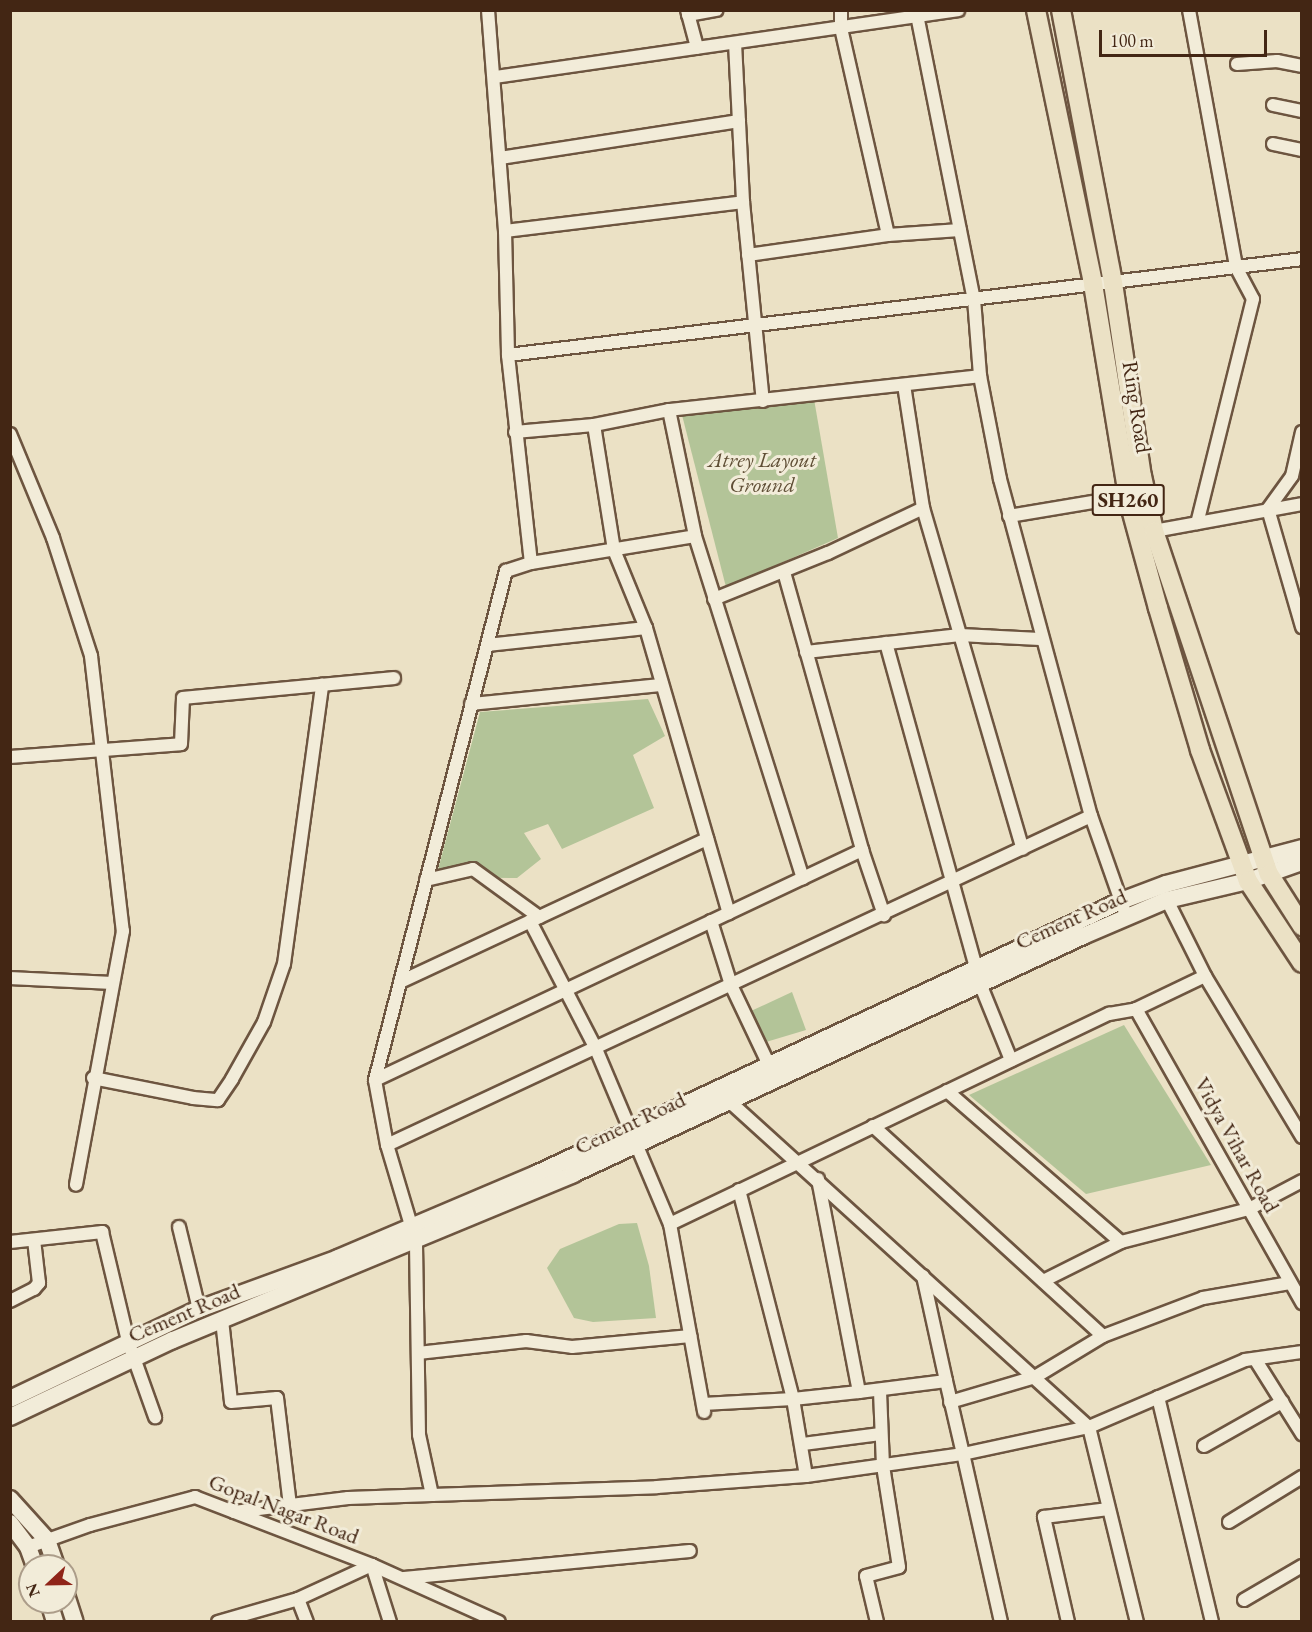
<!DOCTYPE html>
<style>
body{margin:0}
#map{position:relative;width:1312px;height:1632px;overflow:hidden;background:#ebe1c5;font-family:"EB Garamond",serif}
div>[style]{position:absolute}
.green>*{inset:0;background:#b3c498}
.roads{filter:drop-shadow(2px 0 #6d5540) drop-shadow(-2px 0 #6d5540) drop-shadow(0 2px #6d5540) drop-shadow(0 -2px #6d5540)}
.minor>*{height:12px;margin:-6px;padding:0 6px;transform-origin:6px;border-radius:6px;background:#f2ecd9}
.secondary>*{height:16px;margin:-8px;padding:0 8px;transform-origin:8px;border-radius:8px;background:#f2ecd9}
.primary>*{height:18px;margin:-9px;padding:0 9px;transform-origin:9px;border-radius:9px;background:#ebe1c5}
span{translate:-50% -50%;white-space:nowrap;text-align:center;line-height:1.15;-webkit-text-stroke:6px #f2ecd9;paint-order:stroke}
.shield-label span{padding:2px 4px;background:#f2ecd9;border:2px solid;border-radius:4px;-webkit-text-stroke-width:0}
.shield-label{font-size:21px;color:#432614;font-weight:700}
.street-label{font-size:22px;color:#432614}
.park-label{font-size:22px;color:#5f4e35;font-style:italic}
.frame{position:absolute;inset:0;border:12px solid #432614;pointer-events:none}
.north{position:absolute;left:18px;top:1554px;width:60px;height:60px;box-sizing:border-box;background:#f2ecd9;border:2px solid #ac9d8a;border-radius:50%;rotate:248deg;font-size:16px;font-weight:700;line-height:24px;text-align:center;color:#432614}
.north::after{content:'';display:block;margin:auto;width:21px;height:27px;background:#8f2418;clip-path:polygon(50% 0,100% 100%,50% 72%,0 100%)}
.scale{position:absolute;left:1099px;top:30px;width:168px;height:27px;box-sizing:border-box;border:3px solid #432614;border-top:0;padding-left:8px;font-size:18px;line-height:21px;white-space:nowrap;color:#432614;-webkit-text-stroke:4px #f2ecd9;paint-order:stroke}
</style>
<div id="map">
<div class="green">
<i style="clip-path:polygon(814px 399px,838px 538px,726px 587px,682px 415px)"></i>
<i style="clip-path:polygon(648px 699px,665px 736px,633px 755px,654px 808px,562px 849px,548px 824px,524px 833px,541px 859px,517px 878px,436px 877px,480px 712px)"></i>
<i style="clip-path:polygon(792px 992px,806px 1030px,766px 1042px,751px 1011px)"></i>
<i style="clip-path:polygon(1124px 1025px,1211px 1165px,1086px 1194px,969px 1095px)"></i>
<i style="clip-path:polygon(637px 1223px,649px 1266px,656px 1318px,593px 1322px,574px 1318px,547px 1268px,560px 1249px,619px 1224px)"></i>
</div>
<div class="roads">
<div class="minor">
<i style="left:488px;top:10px;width:222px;rotate:85.6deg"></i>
<i style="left:505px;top:231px;width:124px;rotate:88.6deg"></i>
<i style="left:508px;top:355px;width:209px;rotate:83.7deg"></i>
<i style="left:687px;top:10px;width:39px;rotate:75deg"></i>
<i style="left:841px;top:10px;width:18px;rotate:90deg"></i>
<i style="left:841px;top:28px;width:212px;rotate:77.2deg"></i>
<i style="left:916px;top:10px;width:295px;rotate:78.7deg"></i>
<i style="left:974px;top:299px;width:77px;rotate:85.5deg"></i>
<i style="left:980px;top:376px;width:105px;rotate:79deg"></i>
<i style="left:1000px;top:479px;width:349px;rotate:74.9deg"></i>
<i style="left:1091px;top:816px;width:108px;rotate:70.6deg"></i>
<i style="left:1189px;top:10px;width:261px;rotate:79.6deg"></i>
<i style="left:1236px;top:267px;width:36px;rotate:62deg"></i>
<i style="left:1253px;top:299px;width:231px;rotate:104deg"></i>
<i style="left:688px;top:15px;width:29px;rotate:-10deg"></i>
<i style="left:735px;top:43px;width:159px;rotate:87.1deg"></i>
<i style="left:743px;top:202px;width:200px;rotate:84.3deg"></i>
<i style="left:1237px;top:64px;width:40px;rotate:-4.3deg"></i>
<i style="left:1277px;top:61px;width:25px;rotate:11deg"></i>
<i style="left:495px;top:77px;width:468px;rotate:-8.2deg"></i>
<i style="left:1273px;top:105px;width:30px;rotate:12deg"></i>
<i style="left:1273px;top:144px;width:30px;rotate:12deg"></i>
<i style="left:500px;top:158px;width:242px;rotate:-8.8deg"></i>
<i style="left:505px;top:231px;width:240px;rotate:-6.9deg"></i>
<i style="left:748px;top:255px;width:141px;rotate:-8.1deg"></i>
<i style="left:888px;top:235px;width:72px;rotate:-4deg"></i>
<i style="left:508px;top:355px;width:800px;rotate:-6.89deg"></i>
<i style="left:904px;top:385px;width:124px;rotate:81.2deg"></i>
<i style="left:923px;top:508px;width:355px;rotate:73.7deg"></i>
<i style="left:669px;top:410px;width:129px;rotate:78.3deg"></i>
<i style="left:695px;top:536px;width:359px;rotate:72.5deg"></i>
<i style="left:594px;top:425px;width:127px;rotate:80.9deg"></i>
<i style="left:614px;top:550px;width:84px;rotate:67.7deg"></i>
<i style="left:646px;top:628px;width:297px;rotate:73.8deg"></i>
<i style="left:515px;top:432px;width:79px;rotate:-5.1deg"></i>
<i style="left:594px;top:425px;width:76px;rotate:-11.3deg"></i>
<i style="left:669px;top:410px;width:313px;rotate:-6.2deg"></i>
<i style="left:1302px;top:432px;width:45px;rotate:102.8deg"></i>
<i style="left:1292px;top:476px;width:41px;rotate:126deg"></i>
<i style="left:1268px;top:509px;width:123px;rotate:73.9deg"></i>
<i style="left:10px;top:434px;width:113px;rotate:67.5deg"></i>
<i style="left:53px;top:538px;width:124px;rotate:72.1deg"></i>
<i style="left:91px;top:656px;width:277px;rotate:83.4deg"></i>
<i style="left:123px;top:931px;width:258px;rotate:100.5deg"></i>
<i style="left:1009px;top:516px;width:121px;rotate:-9.5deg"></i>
<i style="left:1154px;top:531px;width:150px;rotate:-10.3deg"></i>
<i style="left:784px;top:572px;width:289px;rotate:74.3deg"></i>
<i style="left:862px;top:850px;width:69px;rotate:71.3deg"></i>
<i style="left:714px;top:599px;width:123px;rotate:-22deg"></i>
<i style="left:828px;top:553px;width:105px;rotate:-25.3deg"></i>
<i style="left:886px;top:643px;width:356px;rotate:74.5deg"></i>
<i style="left:981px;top:986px;width:80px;rotate:67.9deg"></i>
<i style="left:487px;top:645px;width:160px;rotate:-6.1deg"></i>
<i style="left:806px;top:652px;width:155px;rotate:-6.3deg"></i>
<i style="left:960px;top:635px;width:80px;rotate:2.9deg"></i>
<i style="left:471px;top:704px;width:192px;rotate:-5.7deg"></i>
<i style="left:10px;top:757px;width:171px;rotate:-4.3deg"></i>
<i style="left:181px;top:744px;width:46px;rotate:-87.5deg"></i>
<i style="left:183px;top:698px;width:212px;rotate:-5.4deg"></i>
<i style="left:426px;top:880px;width:48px;rotate:-13.2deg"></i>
<i style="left:473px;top:869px;width:82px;rotate:36deg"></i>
<i style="left:1167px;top:900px;width:85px;rotate:63.4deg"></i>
<i style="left:1205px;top:976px;width:188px;rotate:58.9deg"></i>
<i style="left:530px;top:921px;width:144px;rotate:62.7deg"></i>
<i style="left:596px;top:1049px;width:190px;rotate:67.1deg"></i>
<i style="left:670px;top:1224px;width:191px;rotate:79.7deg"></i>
<i style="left:711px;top:921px;width:67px;rotate:72.6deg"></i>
<i style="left:731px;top:985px;width:89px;rotate:64.6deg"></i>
<i style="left:10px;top:978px;width:102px;rotate:2.8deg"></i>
<i style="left:400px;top:982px;width:339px;rotate:-25deg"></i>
<i style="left:1136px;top:1009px;width:338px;rotate:60.5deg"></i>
<i style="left:93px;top:1078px;width:102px;rotate:11.3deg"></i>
<i style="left:193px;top:1098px;width:25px;rotate:5deg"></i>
<i style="left:218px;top:1100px;width:25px;rotate:-56deg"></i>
<i style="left:232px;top:1079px;width:65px;rotate:-60.7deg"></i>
<i style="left:264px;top:1022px;width:61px;rotate:-71deg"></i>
<i style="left:284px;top:964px;width:282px;rotate:-82.2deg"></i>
<i style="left:375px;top:1080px;width:539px;rotate:-25.28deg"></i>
<i style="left:947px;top:1091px;width:230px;rotate:41deg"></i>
<i style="left:729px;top:1101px;width:486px;rotate:42.2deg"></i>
<i style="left:1089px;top:1427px;width:201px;rotate:76.2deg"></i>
<i style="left:873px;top:1126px;width:311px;rotate:42.4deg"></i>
<i style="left:387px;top:1145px;width:777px;rotate:-25.05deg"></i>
<i style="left:739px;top:1190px;width:216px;rotate:75.5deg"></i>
<i style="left:793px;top:1399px;width:66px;rotate:-6.1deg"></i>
<i style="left:670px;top:1224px;width:487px;rotate:-25.6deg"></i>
<i style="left:1109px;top:1014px;width:27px;rotate:-10deg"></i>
<i style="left:1136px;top:1009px;width:76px;rotate:-25.6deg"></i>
<i style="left:179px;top:1227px;width:84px;rotate:76.3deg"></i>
<i style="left:10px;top:1242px;width:93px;rotate:-6.2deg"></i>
<i style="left:102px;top:1232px;width:112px;rotate:76.6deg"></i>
<i style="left:128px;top:1341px;width:81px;rotate:70.4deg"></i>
<i style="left:923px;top:1276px;width:107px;rotate:77.6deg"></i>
<i style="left:1043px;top:1281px;width:87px;rotate:-26.6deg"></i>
<i style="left:1121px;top:1242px;width:132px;rotate:-14.5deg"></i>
<i style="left:1249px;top:1209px;width:60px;rotate:-27.8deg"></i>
<i style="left:10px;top:1301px;width:27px;rotate:-27deg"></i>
<i style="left:34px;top:1289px;width:8px;rotate:-50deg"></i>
<i style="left:39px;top:1283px;width:43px;rotate:-96.6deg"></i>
<i style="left:222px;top:1320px;width:82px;rotate:83.7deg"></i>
<i style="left:231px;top:1402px;width:46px;rotate:-5deg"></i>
<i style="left:277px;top:1398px;width:108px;rotate:83.1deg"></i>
<i style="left:418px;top:1353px;width:109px;rotate:-6.3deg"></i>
<i style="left:526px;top:1341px;width:46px;rotate:7.4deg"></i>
<i style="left:572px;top:1347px;width:119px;rotate:-5.3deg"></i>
<i style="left:1255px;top:1359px;width:89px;rotate:57.9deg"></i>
<i style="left:1158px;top:1397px;width:231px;rotate:76.5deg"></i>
<i style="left:950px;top:1402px;width:89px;rotate:-16.4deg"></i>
<i style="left:1035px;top:1377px;width:79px;rotate:-31.1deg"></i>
<i style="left:1103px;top:1336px;width:107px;rotate:-20.8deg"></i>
<i style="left:1203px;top:1298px;width:88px;rotate:-9.8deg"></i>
<i style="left:703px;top:1404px;width:90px;rotate:-3.2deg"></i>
<i style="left:793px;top:1399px;width:78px;rotate:80.4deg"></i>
<i style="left:803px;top:1444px;width:78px;rotate:-7.4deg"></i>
<i style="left:1204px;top:1446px;width:90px;rotate:-29.4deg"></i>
<i style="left:432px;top:1495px;width:225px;rotate:-2deg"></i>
<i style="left:657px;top:1487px;width:149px;rotate:-4.2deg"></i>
<i style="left:806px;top:1476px;width:159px;rotate:-8deg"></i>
<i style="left:963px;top:1454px;width:75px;rotate:-103.1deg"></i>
<i style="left:946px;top:1381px;width:88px;rotate:172.8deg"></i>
<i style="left:859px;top:1392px;width:217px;rotate:-100.9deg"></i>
<i style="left:234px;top:1512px;width:115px;rotate:-7deg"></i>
<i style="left:348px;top:1498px;width:84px;rotate:-2deg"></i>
<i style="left:432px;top:1495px;width:61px;rotate:-102.2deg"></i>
<i style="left:419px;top:1435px;width:193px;rotate:-90.9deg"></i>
<i style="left:416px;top:1242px;width:101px;rotate:-106.6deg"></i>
<i style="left:387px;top:1145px;width:66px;rotate:-100.5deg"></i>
<i style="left:375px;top:1080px;width:526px;rotate:-75.57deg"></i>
<i style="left:506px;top:571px;width:26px;rotate:-18deg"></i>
<i style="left:531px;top:563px;width:166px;rotate:-9.3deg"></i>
<i style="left:1229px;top:1522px;width:86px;rotate:-31.7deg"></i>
<i style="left:28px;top:1547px;width:66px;rotate:-19.5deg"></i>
<i style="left:90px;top:1525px;width:109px;rotate:-14.9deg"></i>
<i style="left:195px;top:1497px;width:190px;rotate:21deg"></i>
<i style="left:372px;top:1565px;width:139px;rotate:24.2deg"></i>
<i style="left:404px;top:1578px;width:287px;rotate:-5.4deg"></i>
<i style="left:298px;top:1599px;width:25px;rotate:69deg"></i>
<i style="left:1244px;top:1600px;width:67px;rotate:-30.4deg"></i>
<i style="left:218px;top:1622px;width:83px;rotate:-16deg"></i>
<i style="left:298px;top:1599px;width:81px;rotate:-24.7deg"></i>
<i style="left:372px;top:1565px;width:60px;rotate:72.5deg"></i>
<i style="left:877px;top:1622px;width:47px;rotate:-103.4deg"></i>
<i style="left:866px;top:1576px;width:34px;rotate:-15deg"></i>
<i style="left:899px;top:1567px;width:102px;rotate:-99deg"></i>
<i style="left:883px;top:1466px;width:76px;rotate:-92.3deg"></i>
<i style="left:1001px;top:1622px;width:172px;rotate:-102.7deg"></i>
<i style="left:963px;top:1454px;width:129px;rotate:-12.1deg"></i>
<i style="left:1089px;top:1427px;width:170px;rotate:-23.2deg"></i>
<i style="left:1245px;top:1360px;width:58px;rotate:-8deg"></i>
<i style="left:1068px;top:1622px;width:108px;rotate:-102.9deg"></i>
<i style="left:1044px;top:1517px;width:65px;rotate:-7deg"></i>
</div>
<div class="secondary">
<i style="left:10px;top:1399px;width:209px;rotate:-25.5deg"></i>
<i style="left:199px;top:1309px;width:148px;rotate:-20.1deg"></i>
<i style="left:338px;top:1258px;width:215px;rotate:-23deg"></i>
<i style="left:536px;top:1174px;width:646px;rotate:-25.02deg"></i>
<i style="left:1121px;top:901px;width:48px;rotate:-20.7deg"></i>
<i style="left:1166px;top:884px;width:141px;rotate:-14.8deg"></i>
<i style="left:10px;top:1417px;width:180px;rotate:-25.3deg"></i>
<i style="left:173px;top:1340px;width:433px;rotate:-22.5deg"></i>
<i style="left:573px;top:1174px;width:563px;rotate:-25.02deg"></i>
<i style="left:1083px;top:936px;width:91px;rotate:-23.2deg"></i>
<i style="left:1167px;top:900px;width:83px;rotate:-13.2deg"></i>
<i style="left:1248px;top:881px;width:57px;rotate:-19.4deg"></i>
<i style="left:10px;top:1499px;width:55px;rotate:47.9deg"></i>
<i style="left:47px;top:1540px;width:28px;rotate:71deg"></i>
<i style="left:10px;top:1523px;width:30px;rotate:53deg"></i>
<i style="left:28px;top:1547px;width:20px;rotate:70deg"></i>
<i style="left:66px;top:1595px;width:28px;rotate:72deg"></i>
<i style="left:49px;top:1602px;width:21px;rotate:73deg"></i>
</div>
<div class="primary">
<i style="left:1036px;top:10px;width:280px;rotate:78.2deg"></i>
<i style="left:1093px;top:284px;width:221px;rotate:80.6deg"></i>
<i style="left:1129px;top:502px;width:110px;rotate:74.7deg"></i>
<i style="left:1158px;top:608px;width:148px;rotate:73.5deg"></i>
<i style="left:1200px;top:750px;width:140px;rotate:69.9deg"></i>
<i style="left:1248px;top:881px;width:98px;rotate:56.6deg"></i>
<i style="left:1061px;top:10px;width:278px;rotate:79.2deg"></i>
<i style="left:1113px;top:283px;width:195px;rotate:81.5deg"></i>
<i style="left:1142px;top:476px;width:56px;rotate:77.7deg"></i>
<i style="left:1154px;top:531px;width:362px;rotate:71.5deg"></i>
<i style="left:1269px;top:874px;width:62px;rotate:57.6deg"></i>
</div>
</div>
<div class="shield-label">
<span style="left:1128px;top:500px">SH260</span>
</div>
<div class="street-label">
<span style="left:1137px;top:407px;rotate:81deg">Ring Road</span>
<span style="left:1071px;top:919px;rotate:-24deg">Cement Road</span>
<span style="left:630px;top:1123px;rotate:-25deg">Cement Road</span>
<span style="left:1237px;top:1145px;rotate:61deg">Vidya Vihar Road</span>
<span style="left:184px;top:1313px;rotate:-23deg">Cement Road</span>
<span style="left:284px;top:1509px;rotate:21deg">Gopal Nagar Road</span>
</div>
<div class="park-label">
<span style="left:762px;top:472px">Atrey Layout<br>Ground</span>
</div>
<div class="frame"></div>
<div class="north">N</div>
<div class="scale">100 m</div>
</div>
